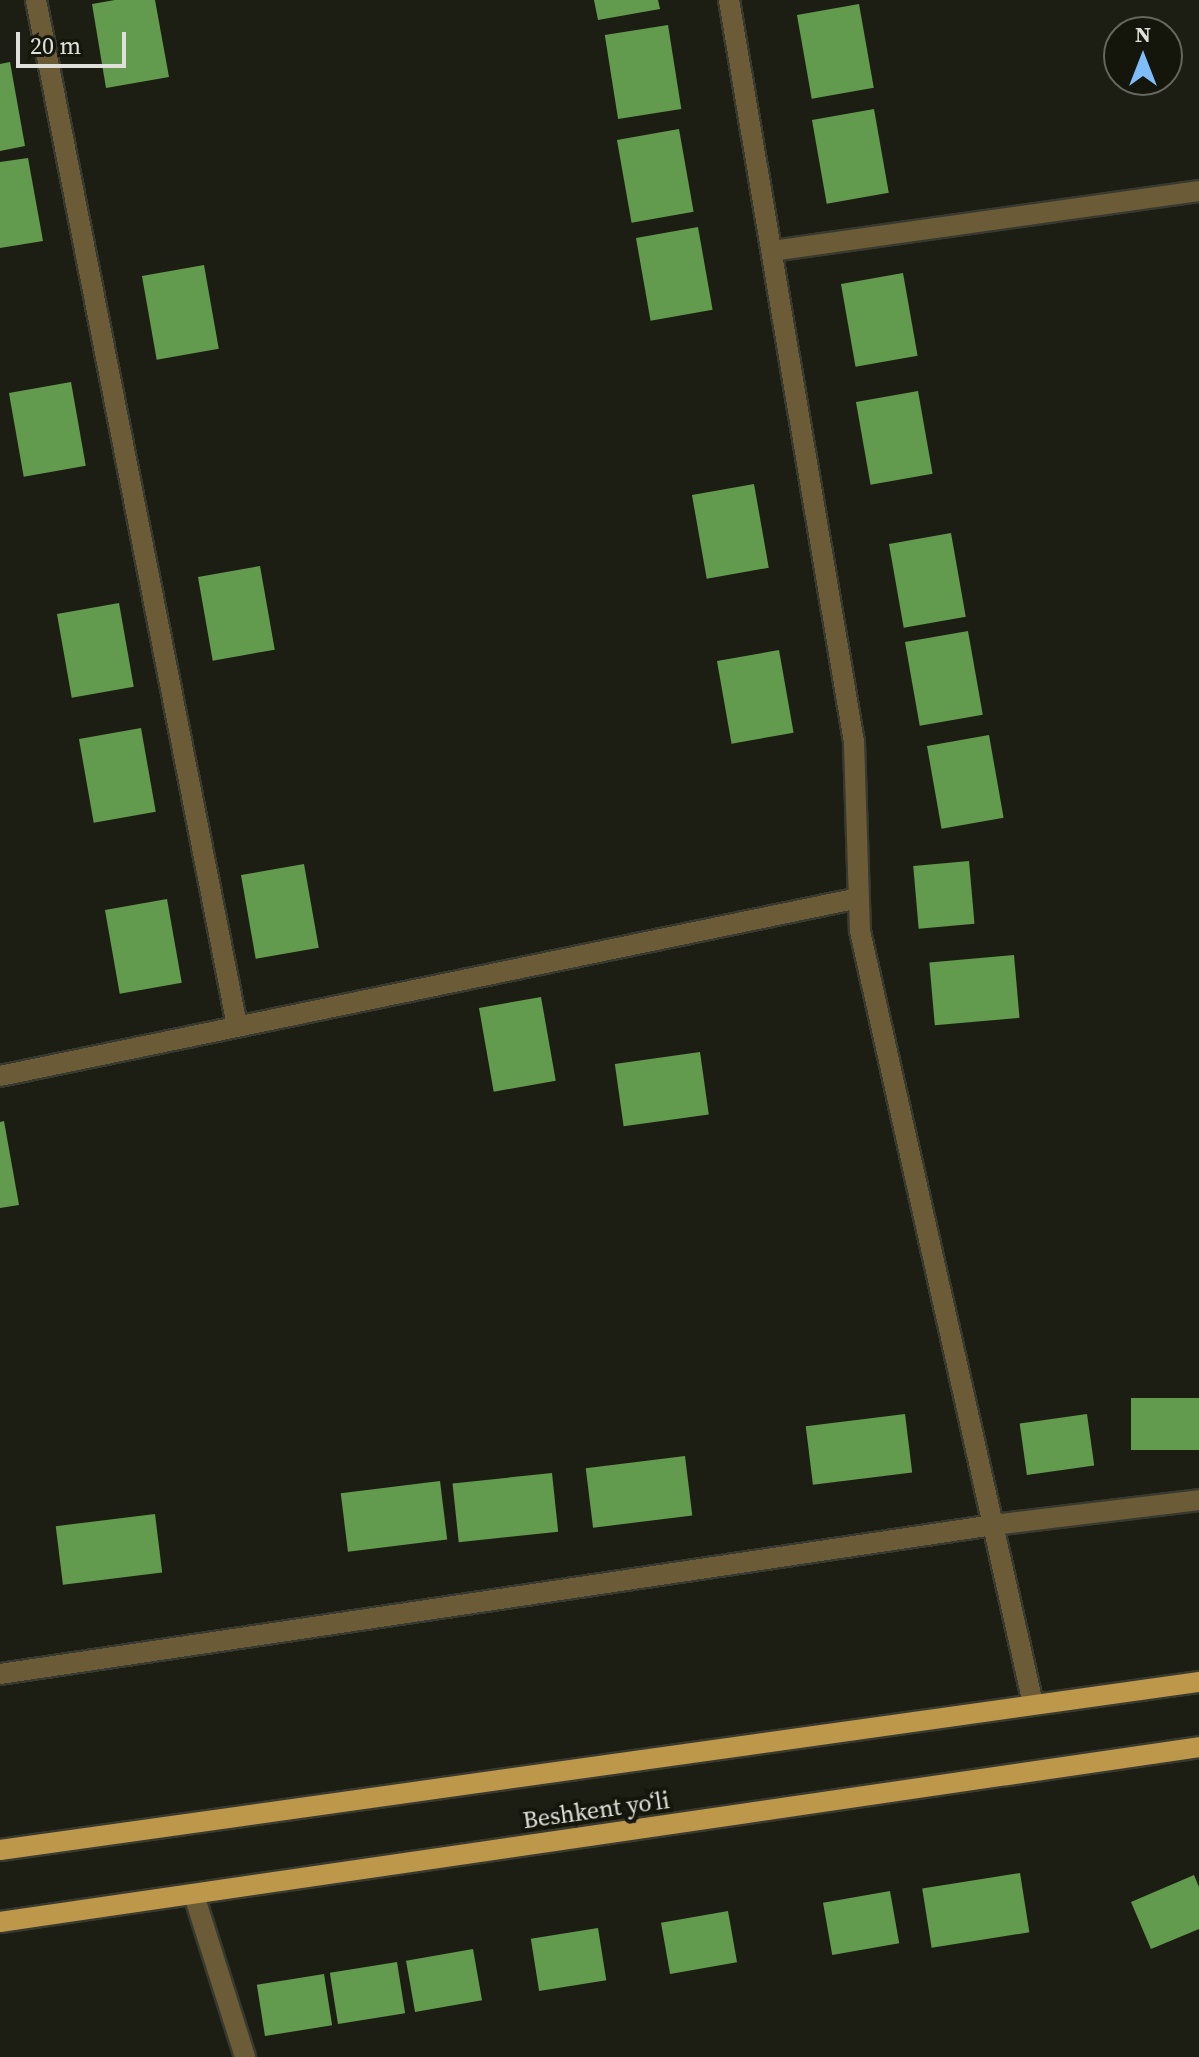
<!DOCTYPE html>
<meta charset="utf-8">
<style>
body{margin:0}
#map{position:relative;width:1199px;height:2057px;overflow:hidden;background:#1d1e13;font-family:"Source Serif 4",serif}
div>[style]{position:absolute}
.building>*{inset:0;background:#629b4e;transform-origin:0 0}
.roads{filter:drop-shadow(2px 0 #38392f) drop-shadow(-2px 0 #38392f) drop-shadow(0 2px #38392f) drop-shadow(0 -2px #38392f)}
.minor>*{height:20px;margin:-10px;padding:0 10px;transform-origin:10px;border-radius:10px;background:#6c5b37}
.primary>*{height:20px;margin:-10px;padding:0 10px;transform-origin:10px;border-radius:10px;background:#bd984a}
span{translate:-50% -50%;white-space:nowrap;text-align:center;line-height:1.15;-webkit-text-stroke:8px #14150b;paint-order:stroke}
.street-label{font-size:24px;color:#dfe0d9}
.north{position:absolute;left:1103px;top:16px;width:80px;height:80px;box-sizing:border-box;background:#14150b;border:2px solid #65665d;border-radius:50%;rotate:0deg;font-size:22px;font-weight:700;line-height:32px;text-align:center;color:#dfe0d9}
.north::after{content:'';display:block;margin:auto;width:28px;height:36px;background:#7ebdf9;clip-path:polygon(50% 0,100% 100%,50% 72%,0 100%)}
.scale{position:absolute;left:16px;top:32px;width:110px;height:36px;box-sizing:border-box;border:4px solid #dfe0d9;border-top:0;padding-left:10px;font-size:24px;line-height:28px;white-space:nowrap;color:#dfe0d9;-webkit-text-stroke:6px #14150b;paint-order:stroke}
</style>
<div id="map">
<div class="building">
<i style="clip-path:polygon(115px 0,155px 0,169px 77px,106px 88px,92px 4px)"></i>
<i style="clip-path:polygon(594px 0,658px 0,660px 9px,598px 20px)"></i>
<i style="left:859px;top:4px;width:85px;height:63px;rotate:80deg"></i>
<i style="left:668px;top:25px;width:85px;height:64px;rotate:81deg"></i>
<i style="clip-path:polygon(10px 62px,25px 146px,0 151px,0 64px)"></i>
<i style="left:874px;top:109px;width:85px;height:63px;rotate:80deg"></i>
<i style="left:679px;top:129px;width:84px;height:63px;rotate:80deg"></i>
<i style="clip-path:polygon(28px 158px,43px 241px,0 248px,0 162px)"></i>
<i style="left:698px;top:227px;width:84px;height:63px;rotate:80deg"></i>
<i style="left:204px;top:265px;width:85px;height:63px;rotate:80deg"></i>
<i style="left:903px;top:273px;width:84px;height:63px;rotate:80deg"></i>
<i style="left:71px;top:382px;width:85px;height:63px;rotate:80deg"></i>
<i style="left:918px;top:391px;width:84px;height:63px;rotate:80deg"></i>
<i style="left:754px;top:484px;width:85px;height:63px;rotate:80deg"></i>
<i style="left:951px;top:533px;width:85px;height:63px;rotate:80deg"></i>
<i style="left:260px;top:566px;width:85px;height:63px;rotate:80deg"></i>
<i style="left:119px;top:603px;width:85px;height:63px;rotate:80deg"></i>
<i style="left:968px;top:631px;width:85px;height:64px;rotate:80deg"></i>
<i style="left:779px;top:650px;width:84px;height:63px;rotate:80deg"></i>
<i style="left:141px;top:728px;width:85px;height:63px;rotate:80deg"></i>
<i style="left:989px;top:735px;width:84px;height:63px;rotate:80deg"></i>
<i style="left:969px;top:861px;width:63px;height:56px;rotate:85deg"></i>
<i style="left:304px;top:864px;width:85px;height:64px;rotate:80deg"></i>
<i style="left:167px;top:899px;width:85px;height:63px;rotate:80deg"></i>
<i style="left:1014px;top:955px;width:63px;height:85px;rotate:85deg"></i>
<i style="left:541px;top:997px;width:85px;height:63px;rotate:80deg"></i>
<i style="left:700px;top:1052px;width:63px;height:86px;rotate:82deg"></i>
<i style="clip-path:polygon(4px 1121px,19px 1205px,0 1208px,0 1122px)"></i>
<i style="left:1199px;top:1398px;width:52px;height:68px;rotate:90deg"></i>
<i style="left:905px;top:1414px;width:59px;height:100px;rotate:83deg"></i>
<i style="left:1087px;top:1414px;width:52px;height:68px;rotate:82deg"></i>
<i style="left:685px;top:1456px;width:60px;height:100px;rotate:83deg"></i>
<i style="left:552px;top:1473px;width:59px;height:100px;rotate:84deg"></i>
<i style="left:440px;top:1481px;width:59px;height:100px;rotate:83deg"></i>
<i style="left:155px;top:1514px;width:59px;height:100px;rotate:83deg"></i>
<i style="left:1020px;top:1873px;width:60px;height:99px;rotate:81deg"></i>
<i style="clip-path:polygon(1194px 1875px,1199px 1887px,1199px 1929px,1151px 1949px,1131px 1902px)"></i>
<i style="left:890px;top:1891px;width:53px;height:68px;rotate:80deg"></i>
<i style="left:728px;top:1911px;width:52px;height:68px;rotate:80deg"></i>
<i style="left:598px;top:1928px;width:53px;height:68px;rotate:81deg"></i>
<i style="left:473px;top:1949px;width:52px;height:68px;rotate:80deg"></i>
<i style="left:397px;top:1962px;width:52px;height:68px;rotate:81deg"></i>
<i style="left:324px;top:1974px;width:52px;height:68px;rotate:81deg"></i>
</div>
<div class="roads">
<div class="minor">
<i style="left:36px;top:0;width:1045px;rotate:78.91deg"></i>
<i style="left:729px;top:0;width:752px;rotate:80.44deg"></i>
<i style="left:854px;top:742px;width:189px;rotate:88.2deg"></i>
<i style="left:860px;top:931px;width:792px;rotate:77.38deg"></i>
<i style="left:772px;top:251px;width:431px;rotate:-8deg"></i>
<i style="left:0;top:1076px;width:877px;rotate:-11.71deg"></i>
<i style="left:0;top:1674px;width:1004px;rotate:-8.53deg"></i>
<i style="left:993px;top:1525px;width:208px;rotate:-6.9deg"></i>
<i style="left:194px;top:1895px;width:170px;rotate:72.5deg"></i>
</div>
<div class="primary">
<i style="left:0;top:1850px;width:1211px;rotate:-7.98deg"></i>
<i style="left:0;top:1922px;width:1212px;rotate:-8.3deg"></i>
</div>
</div>
<div class="street-label">
<span style="left:596px;top:1810px;rotate:-8deg">Beshkent yoʻli</span>
</div>
<div class="north">N</div>
<div class="scale">20 m</div>
</div>
